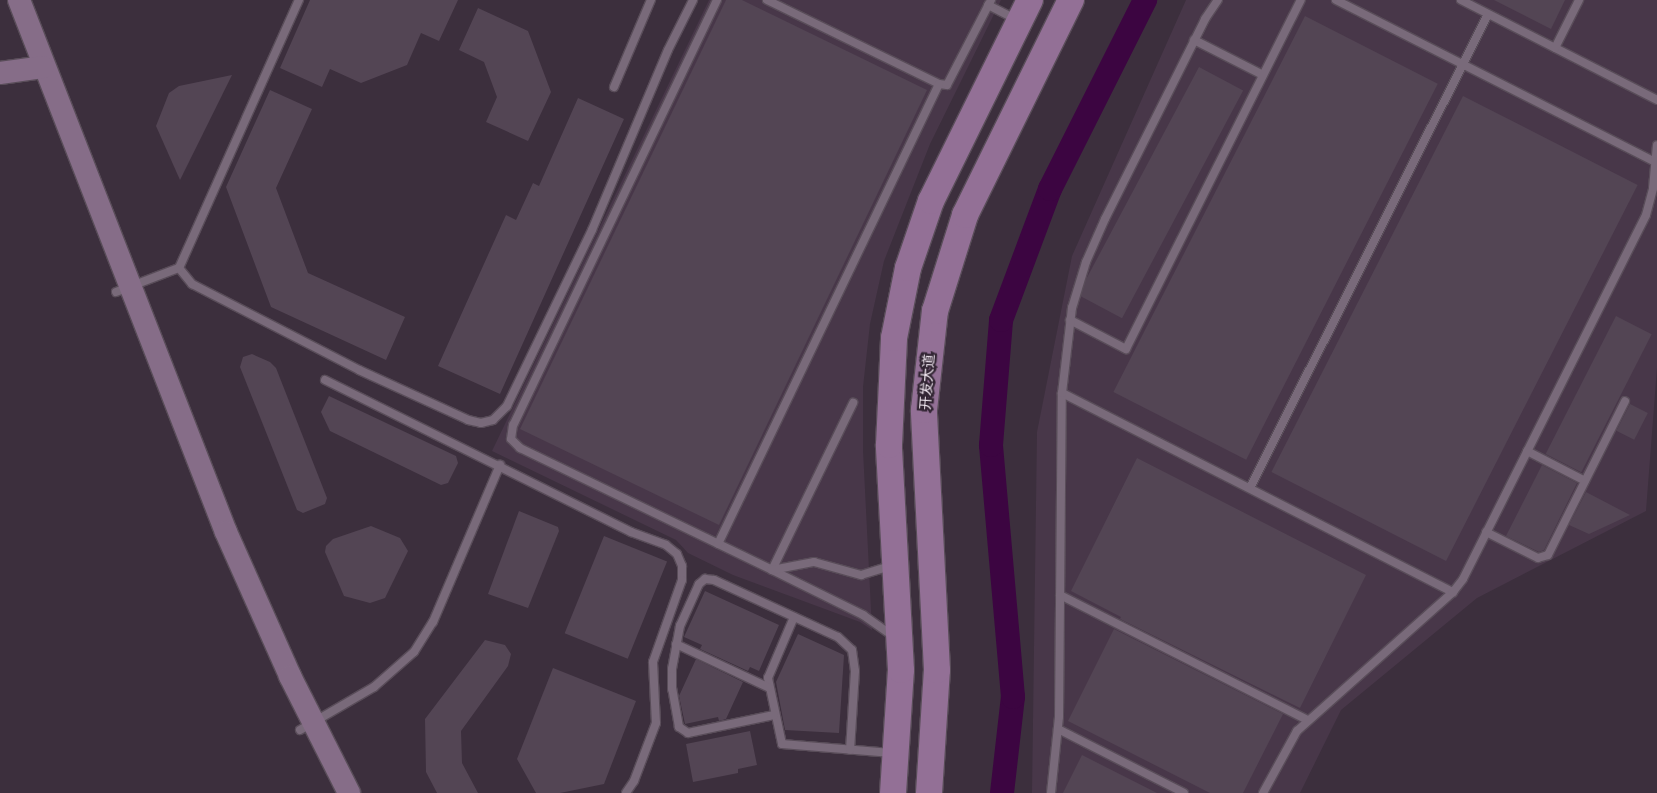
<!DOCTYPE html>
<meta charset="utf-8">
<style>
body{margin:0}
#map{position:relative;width:1657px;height:793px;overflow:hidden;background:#3c2f3d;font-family:Manrope,"Noto Sans SC",sans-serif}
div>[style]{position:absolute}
.built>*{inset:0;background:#483749}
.river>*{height:24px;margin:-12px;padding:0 12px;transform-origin:12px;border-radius:12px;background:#3c0541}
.building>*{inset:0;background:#534554;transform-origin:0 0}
.roads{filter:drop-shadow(1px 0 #594d59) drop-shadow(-1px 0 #594d59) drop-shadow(0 1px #594d59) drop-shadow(0 -1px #594d59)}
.lane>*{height:8px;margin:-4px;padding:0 4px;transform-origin:4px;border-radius:4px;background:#796a7a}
.secondary>*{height:22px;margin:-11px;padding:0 11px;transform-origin:11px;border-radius:11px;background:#866d88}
.primary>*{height:26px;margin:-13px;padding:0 13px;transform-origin:13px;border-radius:13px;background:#937096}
span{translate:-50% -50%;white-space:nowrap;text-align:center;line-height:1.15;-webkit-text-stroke:4.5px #322533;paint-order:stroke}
.street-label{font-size:14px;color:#f1e8f1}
</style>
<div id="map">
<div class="built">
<i style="clip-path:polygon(709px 0,1001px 0,930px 144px,884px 261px,870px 324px,863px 387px,863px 450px,872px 630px,860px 622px,733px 575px,688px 553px,676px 540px,492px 451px)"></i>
<i style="clip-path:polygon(1186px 0,1657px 0,1657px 368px,1646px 511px,1477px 598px,1341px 710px,1300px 793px,1032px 793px,1037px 432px,1072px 256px)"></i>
</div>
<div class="river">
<i style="left:1002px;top:793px;width:97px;rotate:-83.5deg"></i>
<i style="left:1013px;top:697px;width:253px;rotate:-95deg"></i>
<i style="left:991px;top:445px;width:125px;rotate:-85.4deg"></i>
<i style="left:1001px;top:320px;width:140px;rotate:-69.5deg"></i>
<i style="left:1050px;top:189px;width:212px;rotate:-63.3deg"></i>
</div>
<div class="building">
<i style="clip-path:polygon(310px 0,458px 0,439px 41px,421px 33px,407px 65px,361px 83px,330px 69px,322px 87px,280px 68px)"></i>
<i style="clip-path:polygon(726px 0,742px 0,927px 90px,719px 525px,520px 429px)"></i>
<i style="clip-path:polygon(1494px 0,1565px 0,1551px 29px)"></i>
<i style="clip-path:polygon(478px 8px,528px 31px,551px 92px,528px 141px,486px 122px,497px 97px,484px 62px,459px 50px)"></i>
<i style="left:1305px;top:16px;width:149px;height:422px;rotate:27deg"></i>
<i style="left:1199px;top:67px;width:50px;height:258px;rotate:28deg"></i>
<i style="clip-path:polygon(232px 75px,180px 180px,156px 126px,169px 93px,179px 86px)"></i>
<i style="clip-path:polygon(270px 90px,312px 109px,276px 188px,308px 273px,405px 317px,386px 360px,271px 307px,226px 187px)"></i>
<i style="left:1463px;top:96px;width:196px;height:422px;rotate:27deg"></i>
<i style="clip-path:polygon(578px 98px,624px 119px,500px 394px,438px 366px,506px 215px,516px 220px,533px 183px,539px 186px)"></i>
<i style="left:1616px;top:316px;width:40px;height:155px;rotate:27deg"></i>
<i style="clip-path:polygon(252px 354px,270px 362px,276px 368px,327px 498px,325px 504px,303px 513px,297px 510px,240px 367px,243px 357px)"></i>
<i style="clip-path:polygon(329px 396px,456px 456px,458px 463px,448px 483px,441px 485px,330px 431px,321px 412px)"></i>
<i style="left:1630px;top:404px;width:20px;height:30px;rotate:27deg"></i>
<i style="clip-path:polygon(1137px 458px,1366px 575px,1300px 708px,1120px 619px,1121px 617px,1071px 591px)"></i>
<i style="clip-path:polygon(1542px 465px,1577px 483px,1544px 550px,1539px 552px,1506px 536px)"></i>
<i style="clip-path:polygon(1586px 492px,1630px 515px,1589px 534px,1569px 525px)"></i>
<i style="clip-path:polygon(519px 511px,558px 527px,559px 531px,528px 608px,488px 594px)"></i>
<i style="clip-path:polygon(371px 526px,400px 538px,408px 551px,385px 598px,370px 603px,344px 596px,325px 552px,326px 546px,333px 539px)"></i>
<i style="left:604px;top:536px;width:68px;height:105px;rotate:22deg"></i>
<i style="clip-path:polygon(705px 591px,779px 625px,759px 671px,750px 667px,748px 671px,700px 649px,702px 645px,684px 637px)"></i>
<i style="clip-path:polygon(1114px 629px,1283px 714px,1243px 793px,1210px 793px,1068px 721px)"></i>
<i style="clip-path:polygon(798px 634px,844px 655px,839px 733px,785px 730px,776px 682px)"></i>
<i style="clip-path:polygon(485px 640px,505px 645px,511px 654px,508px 666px,461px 731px,462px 763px,478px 793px,437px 793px,426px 772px,425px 719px)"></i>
<i style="clip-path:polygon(696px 659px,743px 682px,726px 719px,719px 721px,718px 717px,685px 724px,679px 696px)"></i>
<i style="clip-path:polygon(553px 668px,636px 701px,604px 784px,560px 793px,536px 793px,517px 759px)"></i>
<i style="clip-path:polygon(750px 731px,757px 765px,738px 769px,738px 773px,693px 782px,686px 744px)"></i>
<i style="clip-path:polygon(1082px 755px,1157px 793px,1063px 793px)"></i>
</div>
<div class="roads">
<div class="lane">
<i style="left:717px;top:0;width:471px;rotate:115.6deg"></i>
<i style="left:513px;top:425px;width:14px;rotate:98deg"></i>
<i style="left:511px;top:439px;width:13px;rotate:45deg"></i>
<i style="left:520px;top:448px;width:280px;rotate:25.8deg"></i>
<i style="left:772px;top:570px;width:186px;rotate:-64.1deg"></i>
<i style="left:767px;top:0;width:191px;rotate:26deg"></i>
<i style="left:939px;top:84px;width:8px;rotate:7deg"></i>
<i style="left:947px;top:85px;width:96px;rotate:-62.6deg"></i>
<i style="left:1336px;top:0;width:358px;rotate:26.9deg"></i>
<i style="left:1461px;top:0;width:220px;rotate:27deg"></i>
<i style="left:988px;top:5px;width:31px;rotate:27deg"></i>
<i style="left:1194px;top:40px;width:77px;rotate:26.9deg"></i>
<i style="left:1555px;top:48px;width:54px;rotate:-63.4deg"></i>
<i style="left:614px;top:87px;width:95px;rotate:-67deg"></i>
<i style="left:179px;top:268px;width:21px;rotate:51deg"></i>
<i style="left:192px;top:284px;width:188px;rotate:27.2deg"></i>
<i style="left:359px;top:370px;width:120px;rotate:24.6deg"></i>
<i style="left:468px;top:420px;width:13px;rotate:13deg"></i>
<i style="left:481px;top:423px;width:12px;rotate:-14deg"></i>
<i style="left:493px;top:420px;width:20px;rotate:-45deg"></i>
<i style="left:507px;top:406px;width:195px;rotate:-64.2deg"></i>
<i style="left:592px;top:230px;width:195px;rotate:-67.1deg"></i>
<i style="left:668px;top:50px;width:56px;rotate:-63.4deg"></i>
<i style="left:116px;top:292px;width:67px;rotate:-20.9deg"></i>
<i style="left:179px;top:268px;width:294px;rotate:-65.9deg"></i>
<i style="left:1070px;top:320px;width:63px;rotate:27.4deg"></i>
<i style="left:1126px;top:349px;width:390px;rotate:-63.4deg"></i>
<i style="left:325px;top:380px;width:342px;rotate:26.4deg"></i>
<i style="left:631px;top:532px;width:37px;rotate:20deg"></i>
<i style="left:666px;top:545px;width:14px;rotate:39deg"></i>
<i style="left:677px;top:554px;width:13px;rotate:67deg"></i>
<i style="left:682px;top:566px;width:14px;rotate:90deg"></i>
<i style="left:682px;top:580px;width:87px;rotate:109.5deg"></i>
<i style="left:653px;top:662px;width:61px;rotate:87.2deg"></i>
<i style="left:656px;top:723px;width:62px;rotate:110.8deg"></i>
<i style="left:634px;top:781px;width:14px;rotate:124deg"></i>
<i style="left:1062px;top:393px;width:439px;rotate:27deg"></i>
<i style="left:1527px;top:451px;width:65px;rotate:27.3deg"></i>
<i style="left:1250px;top:488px;width:530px;rotate:-63.34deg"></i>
<i style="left:1486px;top:532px;width:58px;rotate:26.6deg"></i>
<i style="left:1538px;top:558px;width:10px;rotate:-17deg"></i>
<i style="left:1548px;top:555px;width:172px;rotate:-63.4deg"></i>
<i style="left:718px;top:544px;width:510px;rotate:-64.34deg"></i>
<i style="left:772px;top:570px;width:102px;rotate:26.3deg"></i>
<i style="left:863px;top:615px;width:37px;rotate:35deg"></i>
<i style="left:772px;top:570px;width:43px;rotate:-10.8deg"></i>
<i style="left:814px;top:562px;width:49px;rotate:15.5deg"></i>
<i style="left:861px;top:575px;width:31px;rotate:-17deg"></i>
<i style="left:1060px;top:595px;width:277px;rotate:26.8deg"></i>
<i style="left:794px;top:617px;width:66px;rotate:113.1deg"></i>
<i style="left:768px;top:678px;width:67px;rotate:78deg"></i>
<i style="left:782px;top:744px;width:110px;rotate:4.7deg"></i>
<i style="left:676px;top:644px;width:102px;rotate:25.1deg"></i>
<i style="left:774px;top:715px;width:88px;rotate:168.2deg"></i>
<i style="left:688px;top:733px;width:11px;rotate:-146deg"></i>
<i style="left:679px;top:727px;width:39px;rotate:-100deg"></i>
<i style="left:672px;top:689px;width:20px;rotate:-90deg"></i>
<i style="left:672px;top:669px;width:44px;rotate:-79.5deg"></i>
<i style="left:680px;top:626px;width:46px;rotate:-65.7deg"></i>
<i style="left:699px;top:584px;width:8px;rotate:-40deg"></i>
<i style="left:705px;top:579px;width:9px;rotate:6deg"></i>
<i style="left:714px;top:580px;width:136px;rotate:24.7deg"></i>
<i style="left:838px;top:637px;width:19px;rotate:43deg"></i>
<i style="left:852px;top:650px;width:21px;rotate:82deg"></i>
<i style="left:855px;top:671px;width:79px;rotate:93.6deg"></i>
<i style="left:1058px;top:729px;width:141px;rotate:26.9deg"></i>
<i style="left:300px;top:730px;width:86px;rotate:-30.2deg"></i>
<i style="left:374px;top:687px;width:53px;rotate:-41.2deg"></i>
<i style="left:414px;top:652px;width:36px;rotate:-58deg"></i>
<i style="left:433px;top:622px;width:171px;rotate:-66.9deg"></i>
<i style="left:1051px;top:793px;width:76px;rotate:-84deg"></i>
<i style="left:1059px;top:717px;width:324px;rotate:-89.5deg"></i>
<i style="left:1062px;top:393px;width:86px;rotate:-83.3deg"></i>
<i style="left:1072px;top:308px;width:48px;rotate:-73.1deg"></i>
<i style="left:1086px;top:262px;width:47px;rotate:-66.2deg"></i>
<i style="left:1105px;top:219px;width:224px;rotate:-63.4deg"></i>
<i style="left:1205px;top:19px;width:23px;rotate:-56deg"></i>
<i style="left:1263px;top:793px;width:71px;rotate:-61.3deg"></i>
<i style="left:1297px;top:731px;width:209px;rotate:-41.7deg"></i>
<i style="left:1453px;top:592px;width:16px;rotate:-52deg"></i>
<i style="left:1463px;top:579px;width:407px;rotate:-63.3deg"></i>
<i style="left:1646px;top:215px;width:28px;rotate:-75deg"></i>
<i style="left:1653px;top:188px;width:43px;rotate:-84.7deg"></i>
</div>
<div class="secondary">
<i style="left:19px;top:0;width:571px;rotate:68.74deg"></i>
<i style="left:226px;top:532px;width:158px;rotate:66deg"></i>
<i style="left:290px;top:676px;width:131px;rotate:63.2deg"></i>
<i style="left:0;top:73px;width:43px;rotate:-7.9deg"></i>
</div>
<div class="primary">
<i style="left:893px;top:793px;width:123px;rotate:-86.3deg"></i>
<i style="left:901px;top:670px;width:225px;rotate:-93.1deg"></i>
<i style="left:889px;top:445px;width:107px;rotate:-87.3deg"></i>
<i style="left:894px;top:338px;width:71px;rotate:-78.7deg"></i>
<i style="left:908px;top:268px;width:71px;rotate:-71.1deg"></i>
<i style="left:931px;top:201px;width:224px;rotate:-63.8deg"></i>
<i style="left:929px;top:793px;width:123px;rotate:-86.3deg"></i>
<i style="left:937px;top:670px;width:260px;rotate:-92.9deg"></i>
<i style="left:924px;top:410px;width:100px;rotate:-83.7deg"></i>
<i style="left:935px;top:311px;width:101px;rotate:-72.6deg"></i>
<i style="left:965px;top:215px;width:240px;rotate:-63.8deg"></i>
</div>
</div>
<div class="street-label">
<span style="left:927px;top:382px;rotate:-86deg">开发大道</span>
</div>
</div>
